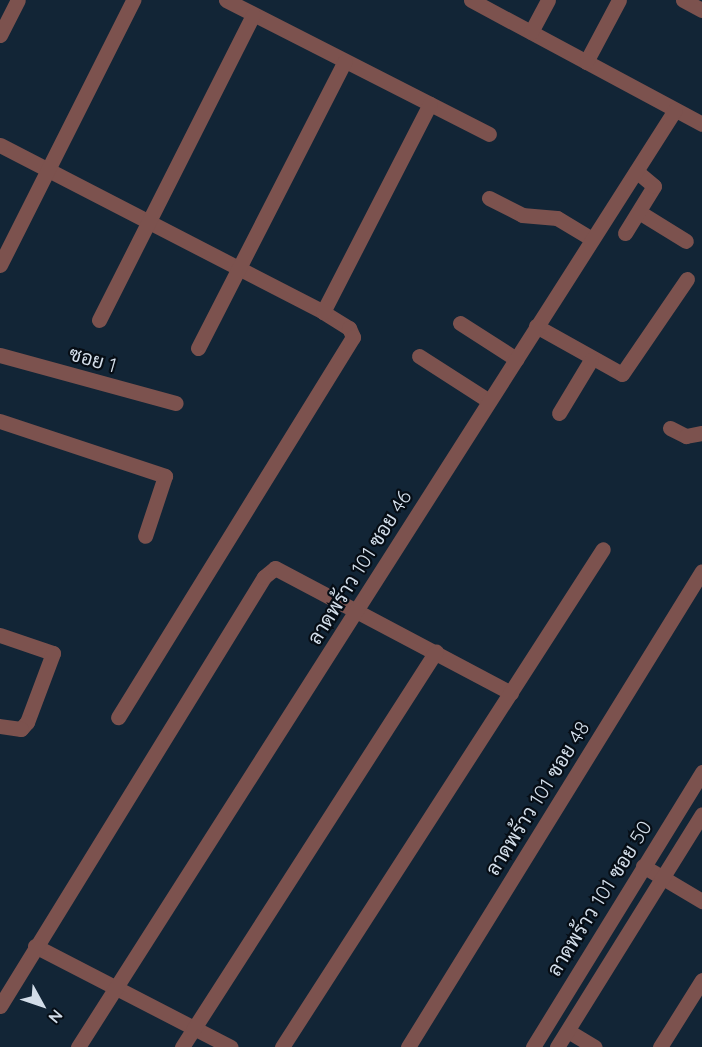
<!DOCTYPE html>
<meta charset="utf-8">
<style>
body{margin:0}
#map{position:relative;width:702px;height:1047px;overflow:hidden;background:#122536;font-family:Quicksand,Sarabun,sans-serif}
div>[style]{position:absolute}
.minor>*{height:15px;margin:-7.5px;padding:0 7.5px;transform-origin:7.5px;border-radius:7.5px;background:#7c524e}
span{translate:-50% -50%;white-space:nowrap;text-align:center;line-height:1.15;-webkit-text-stroke:4.5px #060d15;paint-order:stroke}
.street-label{font-size:20px;color:#d2dde9}
.north{position:absolute;left:12px;top:975px;width:60px;height:60px;-webkit-text-stroke:4px #060d15;paint-order:stroke;rotate:130deg;font-size:16px;font-weight:700;line-height:24px;text-align:center;color:#d2dde9}
.north::after{content:'';display:block;margin:auto;width:21px;height:27px;background:#d2dde9;clip-path:polygon(50% 0,100% 100%,50% 72%,0 100%)}
</style>
<div id="map">
<div class="minor">
<i style="left:226px;top:0;width:295px;rotate:27deg"></i>
<i style="left:471px;top:0;width:262px;rotate:28.2deg"></i>
<i style="left:683px;top:0;width:21px;rotate:28deg"></i>
<i style="left:531px;top:32px;width:36px;rotate:-62deg"></i>
<i style="left:0;top:35px;width:39px;rotate:-63deg"></i>
<i style="left:586px;top:62px;width:70px;rotate:-62deg"></i>
<i style="left:0;top:145px;width:364px;rotate:27.3deg"></i>
<i style="left:323px;top:312px;width:31px;rotate:32deg"></i>
<i style="left:349px;top:328px;width:10px;rotate:66deg"></i>
<i style="left:353px;top:337px;width:447px;rotate:121.7deg"></i>
<i style="left:489px;top:198px;width:37px;rotate:27deg"></i>
<i style="left:522px;top:215px;width:35px;rotate:5deg"></i>
<i style="left:557px;top:218px;width:41px;rotate:31deg"></i>
<i style="left:639px;top:212px;width:55px;rotate:31.7deg"></i>
<i style="left:625px;top:233px;width:55px;rotate:-58.3deg"></i>
<i style="left:654px;top:186px;width:23px;rotate:-140deg"></i>
<i style="left:0;top:265px;width:297px;rotate:-63.3deg"></i>
<i style="left:323px;top:312px;width:234px;rotate:-62.8deg"></i>
<i style="left:99px;top:320px;width:342px;rotate:-63.2deg"></i>
<i style="left:460px;top:323px;width:67px;rotate:32.7deg"></i>
<i style="left:536px;top:326px;width:98px;rotate:29.2deg"></i>
<i style="left:622px;top:374px;width:115px;rotate:-55.6deg"></i>
<i style="left:198px;top:348px;width:322px;rotate:-62.9deg"></i>
<i style="left:0;top:355px;width:182px;rotate:15.3deg"></i>
<i style="left:419px;top:356px;width:83px;rotate:32.7deg"></i>
<i style="left:559px;top:413px;width:62px;rotate:-58.9deg"></i>
<i style="left:0;top:421px;width:174px;rotate:18.4deg"></i>
<i style="left:165px;top:476px;width:63px;rotate:108.4deg"></i>
<i style="left:670px;top:428px;width:18px;rotate:27deg"></i>
<i style="left:686px;top:436px;width:16px;rotate:-11deg"></i>
<i style="left:0;top:635px;width:56px;rotate:18.8deg"></i>
<i style="left:53px;top:653px;width:74px;rotate:110.6deg"></i>
<i style="left:27px;top:722px;width:9px;rotate:131deg"></i>
<i style="left:21px;top:729px;width:21px;rotate:-172deg"></i>
<i style="left:643px;top:866px;width:69px;rotate:30.7deg"></i>
<i style="left:35px;top:946px;width:220px;rotate:27.3deg"></i>
<i style="left:0;top:1006px;width:504px;rotate:-58.39deg"></i>
<i style="left:264px;top:577px;width:14px;rotate:-39deg"></i>
<i style="left:275px;top:568px;width:267px;rotate:27.9deg"></i>
<i style="left:568px;top:1031px;width:31px;rotate:31deg"></i>
<i style="left:78px;top:1047px;width:1111px;rotate:-57.5deg"></i>
<i style="left:182px;top:1047px;width:470px;rotate:-57.3deg"></i>
<i style="left:282px;top:1047px;width:592px;rotate:-57.2deg"></i>
<i style="left:408px;top:1047px;width:559px;rotate:-58.3deg"></i>
<i style="left:533px;top:1047px;width:323px;rotate:-58.4deg"></i>
<i style="left:557px;top:1047px;width:274px;rotate:-58.1deg"></i>
<i style="left:660px;top:1047px;width:79px;rotate:-57.9deg"></i>
</div>
<div class="street-label">
<span style="left:93px;top:359px;rotate:16deg">ซอย 1</span>
<span style="left:359px;top:567px;rotate:-58deg">ลาดพร้าว 101 ซอย 46</span>
<span style="left:537px;top:798px;rotate:-58deg">ลาดพร้าว 101 ซอย 48</span>
<span style="left:599px;top:898px;rotate:-58deg">ลาดพร้าว 101 ซอย 50</span>
</div>
<div class="north">N</div>
</div>
